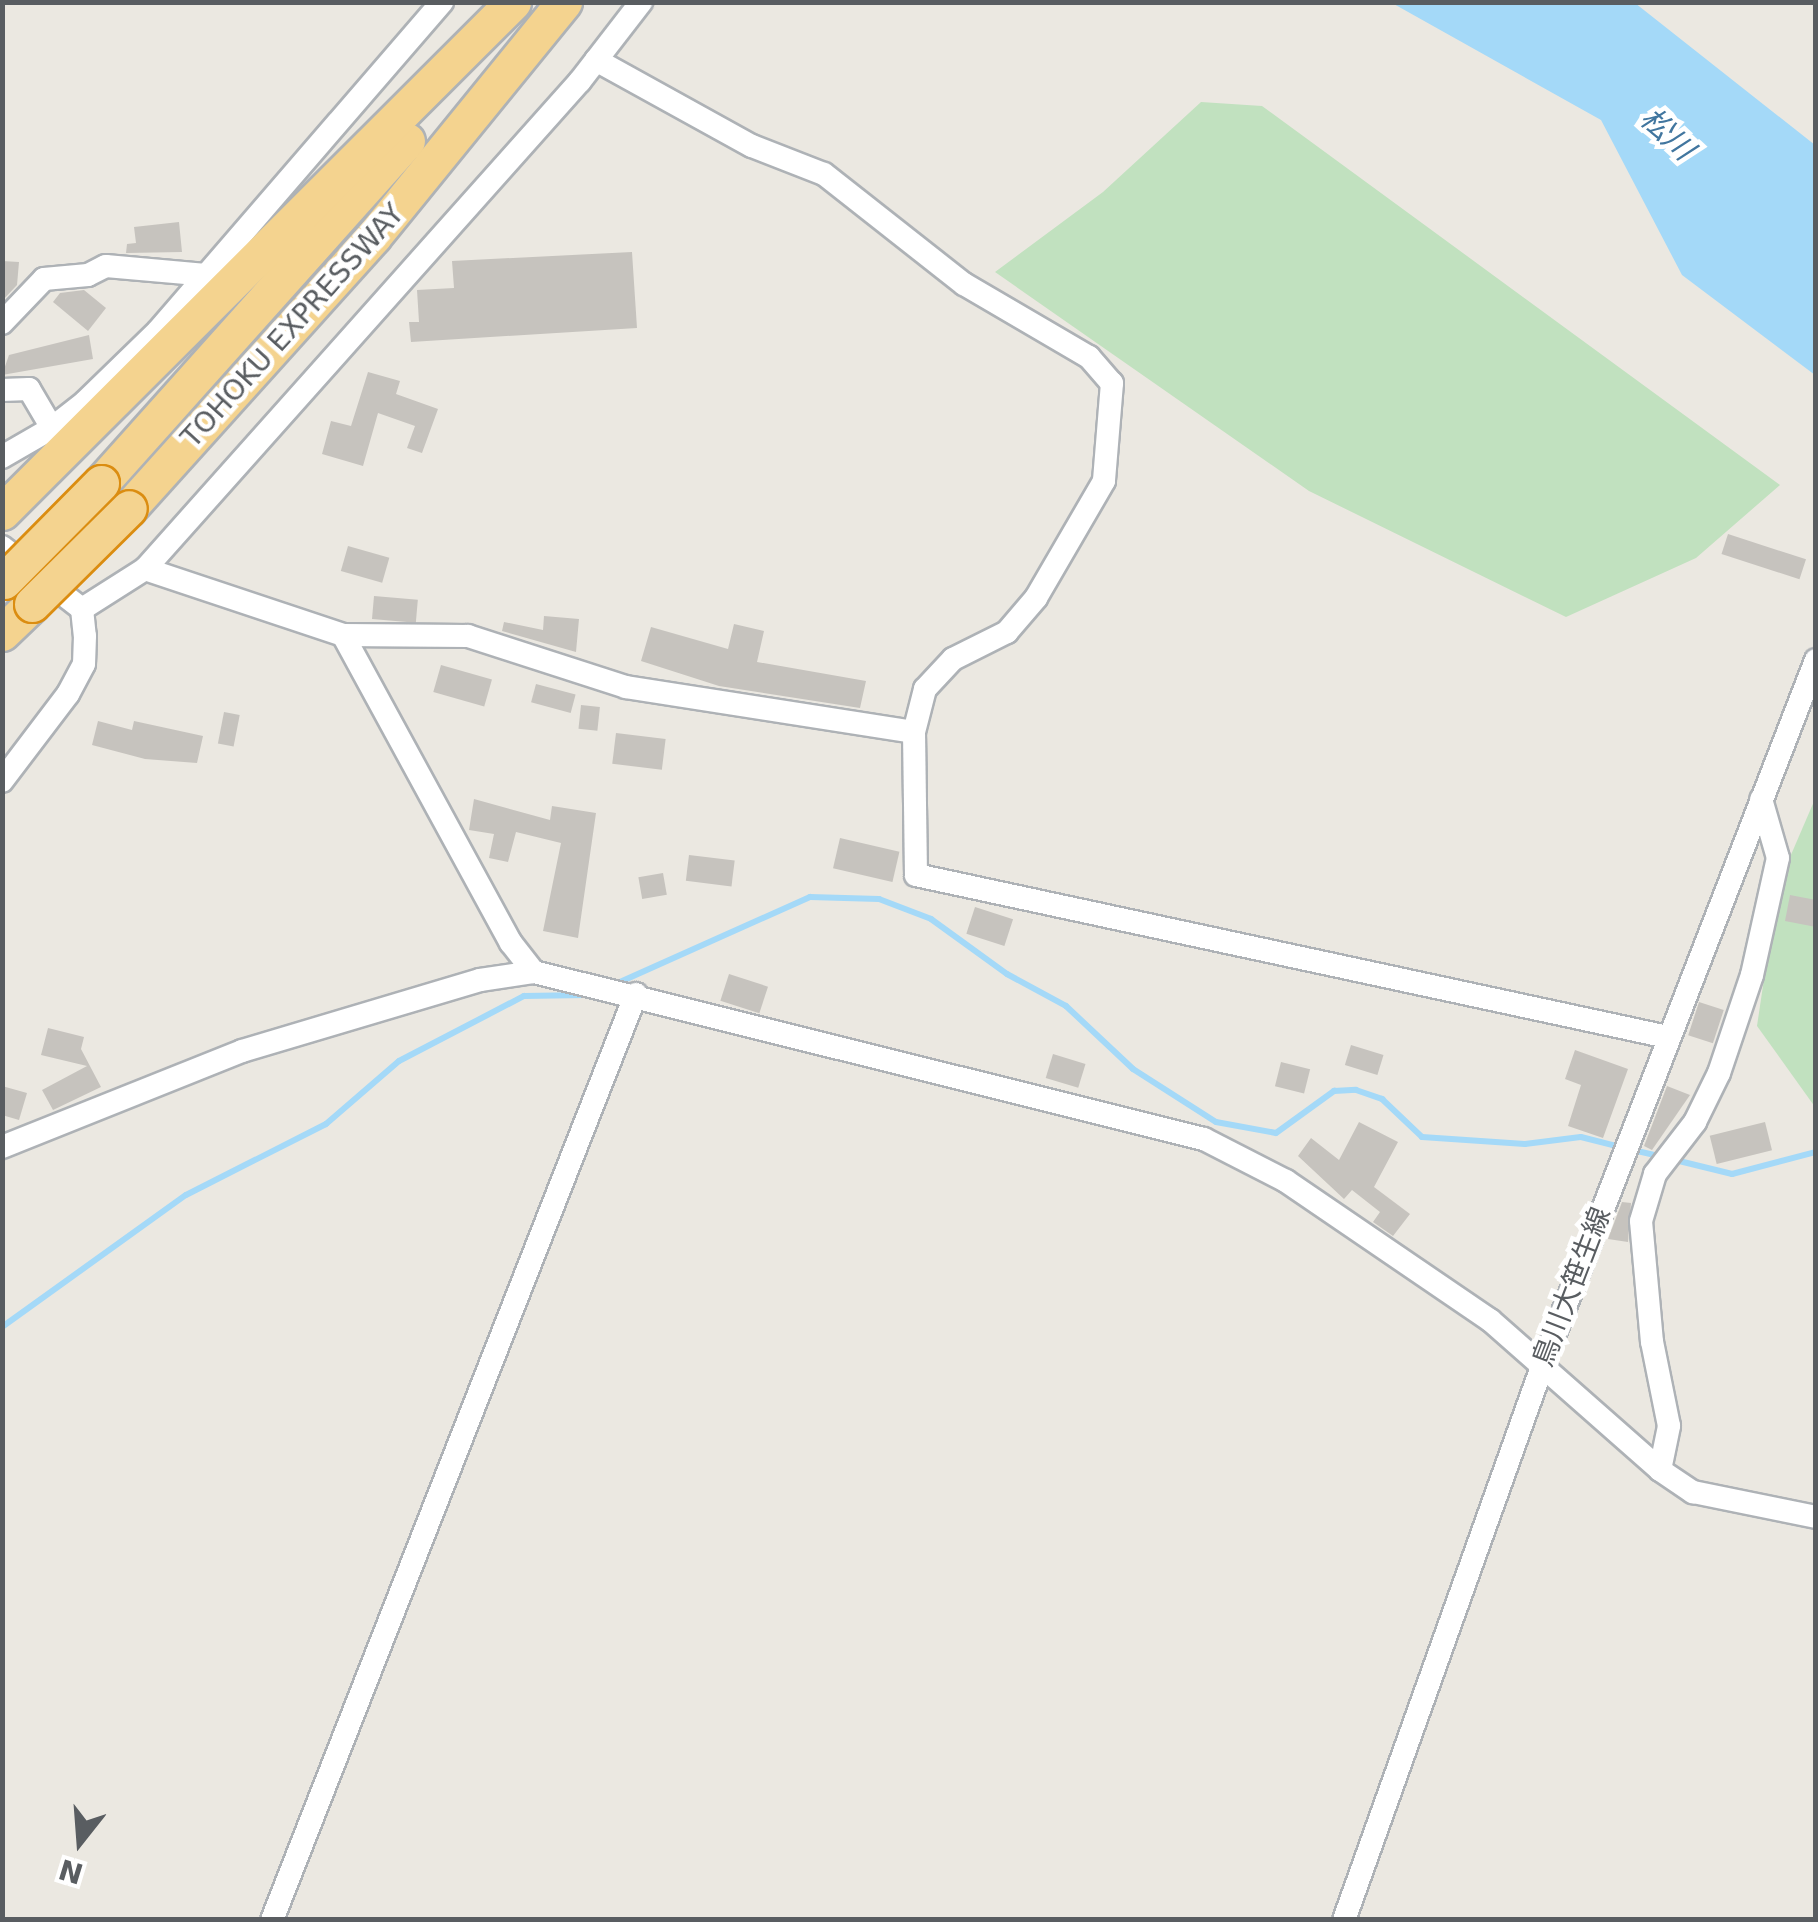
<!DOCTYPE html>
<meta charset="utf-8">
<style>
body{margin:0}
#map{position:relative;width:1818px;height:1922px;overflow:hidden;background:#ebe8e1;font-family:"DejaVu Sans","Noto Sans JP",sans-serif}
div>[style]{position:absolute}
.green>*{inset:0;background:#c1e1bf}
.water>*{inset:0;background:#a4d9f8}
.stream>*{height:6px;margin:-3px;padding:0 3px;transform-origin:3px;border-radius:3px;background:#a4d9f8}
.building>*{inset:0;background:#c6c3be;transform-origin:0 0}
.roads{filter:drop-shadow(2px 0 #aeb2b6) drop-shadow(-2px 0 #aeb2b6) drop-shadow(0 2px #aeb2b6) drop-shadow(0 -2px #aeb2b6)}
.minor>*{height:22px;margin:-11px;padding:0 11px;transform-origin:11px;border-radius:11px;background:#fff}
.highway>*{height:35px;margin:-17.5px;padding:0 17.5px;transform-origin:17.5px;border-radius:17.5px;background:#f4d38f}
.bridges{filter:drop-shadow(2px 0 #db8d11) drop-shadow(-2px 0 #db8d11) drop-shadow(0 2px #db8d11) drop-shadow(0 -2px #db8d11)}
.highway-bridge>*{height:35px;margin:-17.5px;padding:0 17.5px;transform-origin:17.5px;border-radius:17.5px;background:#f4d38f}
span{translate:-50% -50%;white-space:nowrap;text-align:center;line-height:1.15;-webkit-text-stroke:9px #fff;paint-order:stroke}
.street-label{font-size:28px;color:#595d61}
.water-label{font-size:30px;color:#41769f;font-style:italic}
.frame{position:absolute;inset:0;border:5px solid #595d61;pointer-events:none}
.north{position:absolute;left:30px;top:1792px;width:100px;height:100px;-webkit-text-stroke:8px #fff;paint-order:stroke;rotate:197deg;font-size:28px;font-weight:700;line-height:40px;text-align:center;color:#595d61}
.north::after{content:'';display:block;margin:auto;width:35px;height:45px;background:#595d61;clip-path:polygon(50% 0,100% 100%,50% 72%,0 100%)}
</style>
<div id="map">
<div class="green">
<i style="clip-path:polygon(1201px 102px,1262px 106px,1780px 485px,1696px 558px,1566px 617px,1309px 491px,995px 272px,1103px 192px)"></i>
<i style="clip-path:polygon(1815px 799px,1815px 1107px,1757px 1026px,1778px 885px)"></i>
</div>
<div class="water">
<i style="clip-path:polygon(1392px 3px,1635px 3px,1815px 145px,1815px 375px,1682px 275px,1601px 120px)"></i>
</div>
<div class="stream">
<i style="left:611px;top:986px;width:218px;rotate:-24.1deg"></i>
<i style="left:810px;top:897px;width:69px;rotate:1.7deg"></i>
<i style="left:879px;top:899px;width:56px;rotate:21deg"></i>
<i style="left:931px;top:919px;width:94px;rotate:35.9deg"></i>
<i style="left:1007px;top:974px;width:67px;rotate:28.5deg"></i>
<i style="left:1066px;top:1006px;width:92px;rotate:43.2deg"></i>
<i style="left:1133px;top:1069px;width:98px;rotate:32.6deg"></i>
<i style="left:1216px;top:1122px;width:61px;rotate:10.4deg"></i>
<i style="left:1276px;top:1133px;width:72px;rotate:-35.9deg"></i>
<i style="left:1334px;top:1091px;width:22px;rotate:-3deg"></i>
<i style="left:1356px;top:1090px;width:28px;rotate:19deg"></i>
<i style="left:1382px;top:1099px;width:55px;rotate:43.5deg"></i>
<i style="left:1422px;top:1137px;width:103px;rotate:3.9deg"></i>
<i style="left:1525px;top:1144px;width:56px;rotate:-7.1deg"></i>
<i style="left:1581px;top:1137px;width:40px;rotate:14.4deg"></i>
<i style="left:1633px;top:1150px;width:27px;rotate:13deg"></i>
<i style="left:1671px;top:1159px;width:63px;rotate:13.8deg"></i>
<i style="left:1732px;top:1174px;width:87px;rotate:-14.7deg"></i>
<i style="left:2px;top:1327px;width:226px;rotate:-35.7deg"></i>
<i style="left:186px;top:1195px;width:157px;rotate:-26.9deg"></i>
<i style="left:326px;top:1124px;width:96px;rotate:-40.8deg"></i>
<i style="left:399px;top:1061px;width:141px;rotate:-27.5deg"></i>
<i style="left:524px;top:996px;width:62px;rotate:-0.9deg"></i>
</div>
<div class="building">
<i style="clip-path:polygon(179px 222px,182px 252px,126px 253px,127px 244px,136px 243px,134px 227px)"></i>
<i style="clip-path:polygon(632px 252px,637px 328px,411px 342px,409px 322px,419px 322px,417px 290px,454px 288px,452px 261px)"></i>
<i style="clip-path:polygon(2px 261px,19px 262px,17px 285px,2px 301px)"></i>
<i style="clip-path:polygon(84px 290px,106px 308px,88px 331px,53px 302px,60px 293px)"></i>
<i style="clip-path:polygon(89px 335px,93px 359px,2px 375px,9px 355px)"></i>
<i style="clip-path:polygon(368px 372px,400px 381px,396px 394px,438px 409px,422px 453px,407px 448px,415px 426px,378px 413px,363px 466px,322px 454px,331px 421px,351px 426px)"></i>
<i style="left:1728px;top:534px;width:82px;height:21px;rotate:18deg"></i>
<i style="left:348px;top:546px;width:43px;height:26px;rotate:16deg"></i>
<i style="left:374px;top:596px;width:44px;height:23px;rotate:5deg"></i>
<i style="clip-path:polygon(544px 616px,579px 619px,576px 652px,502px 631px,504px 622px,543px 630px)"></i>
<i style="clip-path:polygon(734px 624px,764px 631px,757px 662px,866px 681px,860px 708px,719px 686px,641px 661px,651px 627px,728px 649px)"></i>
<i style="left:441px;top:665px;width:53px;height:28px;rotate:16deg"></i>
<i style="left:536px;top:684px;width:41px;height:19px;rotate:15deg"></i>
<i style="left:581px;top:705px;width:19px;height:24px;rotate:6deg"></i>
<i style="left:224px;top:712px;width:16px;height:32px;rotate:11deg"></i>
<i style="clip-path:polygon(98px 721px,132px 730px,134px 721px,203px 736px,197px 763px,145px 759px,92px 745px)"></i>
<i style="left:616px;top:733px;width:50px;height:31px;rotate:7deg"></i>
<i style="clip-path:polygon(474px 799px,550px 820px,552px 806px,596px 813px,578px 938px,543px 931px,561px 843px,516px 832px,508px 862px,489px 858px,494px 834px,469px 830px)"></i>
<i style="left:840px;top:838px;width:61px;height:31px;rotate:13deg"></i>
<i style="left:689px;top:855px;width:46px;height:26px;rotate:7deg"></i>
<i style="left:663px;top:873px;width:22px;height:25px;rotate:80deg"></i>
<i style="clip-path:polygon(1790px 895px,1816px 900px,1816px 927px,1785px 921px)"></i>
<i style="left:975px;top:907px;width:40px;height:28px;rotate:18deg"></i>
<i style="left:729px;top:974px;width:41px;height:28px;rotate:18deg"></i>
<i style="left:1699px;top:1002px;width:26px;height:35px;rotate:18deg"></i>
<i style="clip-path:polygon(48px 1028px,84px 1037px,81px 1049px,101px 1087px,53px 1110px,42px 1090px,87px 1066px,41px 1055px)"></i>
<i style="left:1351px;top:1045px;width:34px;height:21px;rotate:17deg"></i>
<i style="clip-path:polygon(1575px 1050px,1628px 1069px,1603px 1138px,1568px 1126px,1581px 1085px,1565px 1079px)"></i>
<i style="left:1053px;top:1054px;width:34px;height:25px;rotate:17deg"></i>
<i style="left:1281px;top:1062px;width:30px;height:25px;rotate:14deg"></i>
<i style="clip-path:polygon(2px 1086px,27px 1093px,19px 1120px,2px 1115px)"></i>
<i style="clip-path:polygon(1667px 1086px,1690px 1095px,1652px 1150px,1644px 1146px)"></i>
<i style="clip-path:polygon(1359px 1122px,1398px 1142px,1374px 1187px,1410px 1214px,1393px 1236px,1373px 1222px,1380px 1212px,1352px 1190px,1344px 1199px,1298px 1156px,1311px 1138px,1339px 1160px)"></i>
<i style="left:1765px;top:1122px;width:29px;height:57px;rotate:76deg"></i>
<i style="clip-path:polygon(1622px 1202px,1631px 1203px,1628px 1242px,1608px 1239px)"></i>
</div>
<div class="roads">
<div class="minor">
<i style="left:596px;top:60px;width:178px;rotate:28.9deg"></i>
<i style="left:752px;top:146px;width:77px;rotate:21.3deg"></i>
<i style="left:824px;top:174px;width:178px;rotate:38.2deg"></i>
<i style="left:964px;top:284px;width:145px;rotate:30.3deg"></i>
<i style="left:1089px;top:357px;width:35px;rotate:49deg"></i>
<i style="left:1112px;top:383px;width:98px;rotate:94.7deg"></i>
<i style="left:1104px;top:481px;width:135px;rotate:120.2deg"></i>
<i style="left:1036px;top:598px;width:45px;rotate:130.5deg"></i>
<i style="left:1007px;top:632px;width:60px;rotate:153.4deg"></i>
<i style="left:953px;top:659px;width:41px;rotate:133deg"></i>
<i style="left:925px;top:689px;width:44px;rotate:104.3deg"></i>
<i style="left:914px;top:732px;width:143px;rotate:89.2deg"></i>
<i style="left:916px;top:875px;width:769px;rotate:12.16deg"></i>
<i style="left:2px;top:323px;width:61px;rotate:-46.3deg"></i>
<i style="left:44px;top:279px;width:44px;rotate:-5.2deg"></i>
<i style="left:88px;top:275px;width:20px;rotate:-27deg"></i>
<i style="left:106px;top:266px;width:100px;rotate:5.1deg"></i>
<i style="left:2px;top:390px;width:27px;rotate:-2deg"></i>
<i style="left:29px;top:389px;width:45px;rotate:59.5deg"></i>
<i style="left:52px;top:428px;width:42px;rotate:-38.2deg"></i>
<i style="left:85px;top:402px;width:102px;rotate:-44.2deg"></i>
<i style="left:158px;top:331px;width:435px;rotate:-49.2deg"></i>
<i style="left:2px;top:457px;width:58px;rotate:-30.1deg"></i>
<i style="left:2px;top:547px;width:101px;rotate:37.8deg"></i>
<i style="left:82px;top:609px;width:27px;rotate:84deg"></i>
<i style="left:85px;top:636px;width:28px;rotate:92deg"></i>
<i style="left:84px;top:664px;width:34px;rotate:118deg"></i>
<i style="left:68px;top:694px;width:109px;rotate:127.2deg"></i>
<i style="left:145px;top:569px;width:654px;rotate:-48.29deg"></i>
<i style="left:580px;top:81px;width:100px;rotate:-52.3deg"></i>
<i style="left:82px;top:609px;width:75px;rotate:-32.4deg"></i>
<i style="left:145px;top:569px;width:209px;rotate:18.4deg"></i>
<i style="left:343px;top:635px;width:351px;rotate:61.4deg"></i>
<i style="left:511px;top:943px;width:37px;rotate:52deg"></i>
<i style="left:343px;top:635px;width:125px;rotate:0.5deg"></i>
<i style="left:468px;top:636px;width:166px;rotate:17.9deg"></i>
<i style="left:626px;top:687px;width:291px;rotate:8.9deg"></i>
<i style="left:2px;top:1147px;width:258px;rotate:-21.8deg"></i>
<i style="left:242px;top:1051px;width:248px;rotate:-16.6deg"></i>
<i style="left:480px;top:980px;width:55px;rotate:-8.4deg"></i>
<i style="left:534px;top:972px;width:690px;rotate:14deg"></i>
<i style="left:1204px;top:1139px;width:92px;rotate:27.1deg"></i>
<i style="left:1286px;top:1181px;width:247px;rotate:34.3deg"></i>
<i style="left:1490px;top:1320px;width:227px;rotate:41.4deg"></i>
<i style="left:1660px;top:1470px;width:40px;rotate:34deg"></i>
<i style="left:1693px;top:1492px;width:126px;rotate:11.5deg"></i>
<i style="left:1660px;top:1470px;width:45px;rotate:-78.4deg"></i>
<i style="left:1669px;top:1426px;width:86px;rotate:-101.4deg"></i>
<i style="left:1652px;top:1342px;width:121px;rotate:-95.2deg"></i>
<i style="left:1641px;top:1221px;width:49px;rotate:-73.4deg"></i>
<i style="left:1655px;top:1174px;width:66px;rotate:-52.4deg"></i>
<i style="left:1695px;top:1122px;width:55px;rotate:-63.9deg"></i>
<i style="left:1719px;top:1073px;width:103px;rotate:-71.4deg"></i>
<i style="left:1752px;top:975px;width:120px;rotate:-77.5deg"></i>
<i style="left:1778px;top:858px;width:61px;rotate:-106.1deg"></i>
<i style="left:272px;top:1920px;width:995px;rotate:-68.54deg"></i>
<i style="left:1344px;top:1920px;width:591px;rotate:-70.31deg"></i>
<i style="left:1543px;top:1364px;width:755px;rotate:-68.8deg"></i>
</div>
<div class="highway">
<i style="left:101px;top:483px;width:459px;rotate:-48.2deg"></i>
<i style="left:129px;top:508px;width:365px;rotate:-48deg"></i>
<i style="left:373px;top:237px;width:303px;rotate:-50.9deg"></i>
<i style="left:2px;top:512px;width:722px;rotate:-44.94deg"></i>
<i style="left:2px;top:633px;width:42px;rotate:-44deg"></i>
</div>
</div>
<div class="bridges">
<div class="highway-bridge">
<i style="left:4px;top:581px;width:138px;rotate:-45.3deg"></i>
<i style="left:32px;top:604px;width:136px;rotate:-44.7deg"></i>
</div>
</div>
<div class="street-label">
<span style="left:293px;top:326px;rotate:-48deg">TOHOKU EXPRESSWAY</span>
<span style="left:1572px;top:1287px;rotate:-69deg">鳥川大笹生線</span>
</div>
<div class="water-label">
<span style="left:1667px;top:134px;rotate:43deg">松川</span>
</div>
<div class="frame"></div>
<div class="north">N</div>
</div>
